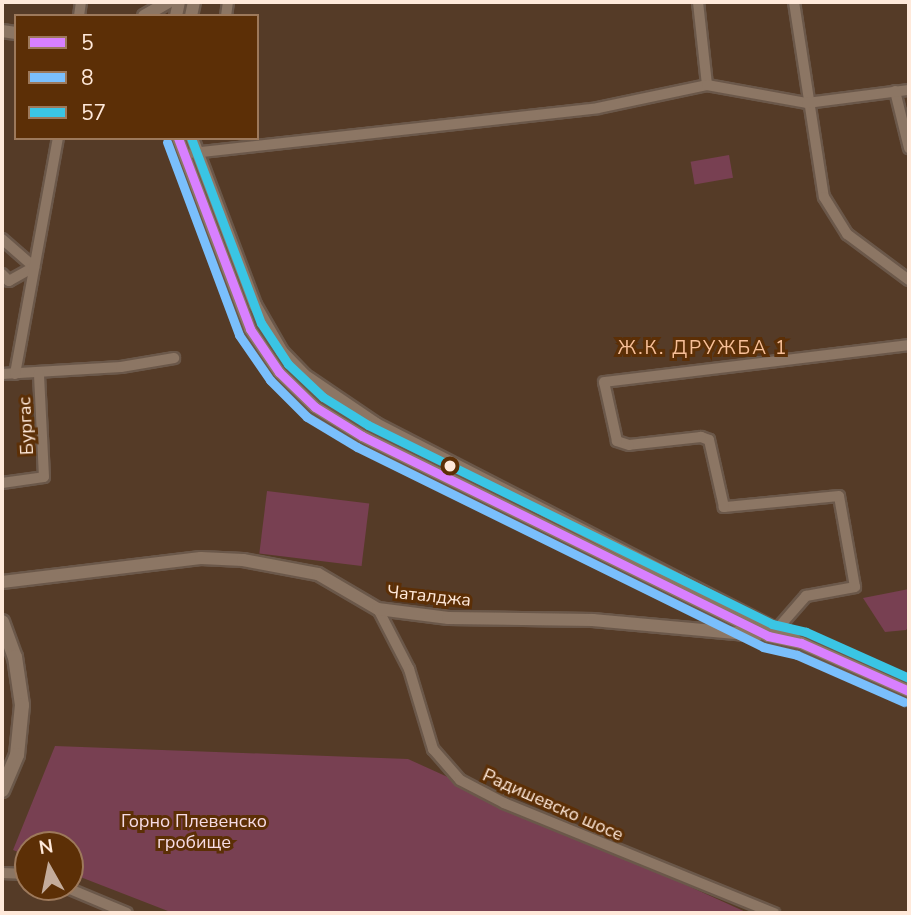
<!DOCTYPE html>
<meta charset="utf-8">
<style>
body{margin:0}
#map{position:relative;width:911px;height:915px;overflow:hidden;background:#553b27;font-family:"Nunito Sans",sans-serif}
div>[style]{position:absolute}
.green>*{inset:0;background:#784052;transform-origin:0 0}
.roads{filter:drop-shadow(2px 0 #6b584a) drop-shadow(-2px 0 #6b584a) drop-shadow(0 2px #6b584a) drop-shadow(0 -2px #6b584a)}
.minor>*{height:10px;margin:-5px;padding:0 5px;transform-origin:5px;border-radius:5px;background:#8c7664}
.tertiary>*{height:12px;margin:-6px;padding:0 6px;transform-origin:6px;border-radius:6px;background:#8c7664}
.secondary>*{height:14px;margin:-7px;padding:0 7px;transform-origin:7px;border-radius:7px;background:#8c7664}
.bus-1>*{height:9px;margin:-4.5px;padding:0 4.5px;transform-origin:4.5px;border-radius:4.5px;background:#d880ff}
.bus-2>*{height:9px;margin:-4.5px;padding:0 4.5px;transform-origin:4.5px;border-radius:4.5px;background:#7abffc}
.bus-3>*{height:9px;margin:-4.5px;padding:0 4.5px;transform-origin:4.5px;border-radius:4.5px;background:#3ac5e4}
.dots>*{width:19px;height:19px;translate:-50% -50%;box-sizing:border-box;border:4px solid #5c2f06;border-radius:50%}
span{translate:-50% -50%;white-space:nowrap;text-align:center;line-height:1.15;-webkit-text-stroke:6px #5c2f06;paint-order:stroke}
.street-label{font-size:18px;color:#ffe9da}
.park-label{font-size:18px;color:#f6dbe4}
.neighbourhood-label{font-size:19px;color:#f7bf98;letter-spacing:2px}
.frame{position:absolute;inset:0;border:4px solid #ffe9da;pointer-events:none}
.legend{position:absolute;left:14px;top:14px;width:245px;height:126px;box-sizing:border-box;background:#5c2f06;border:2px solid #9d795b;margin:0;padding:9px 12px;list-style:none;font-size:21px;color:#ffe9da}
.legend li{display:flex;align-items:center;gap:14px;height:35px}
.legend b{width:35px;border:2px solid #9d795b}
.north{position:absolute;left:14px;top:831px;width:70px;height:70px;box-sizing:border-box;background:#5c2f06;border:2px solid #9d795b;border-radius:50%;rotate:351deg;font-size:19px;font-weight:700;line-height:28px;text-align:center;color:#ffe9da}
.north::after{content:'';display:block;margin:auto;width:24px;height:32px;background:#c4ac9b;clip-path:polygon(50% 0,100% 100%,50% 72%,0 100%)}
</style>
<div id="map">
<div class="green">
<i style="left:729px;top:155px;width:23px;height:39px;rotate:80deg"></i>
<i style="left:267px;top:491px;width:103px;height:63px;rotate:7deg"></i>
<i style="clip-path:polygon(909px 589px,909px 626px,906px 630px,885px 632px,863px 598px)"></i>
<i style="clip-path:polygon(55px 746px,408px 759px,748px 913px,173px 913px,70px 873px,70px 845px,28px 845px,28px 856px,13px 850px)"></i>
</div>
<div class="roads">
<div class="minor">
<i style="left:698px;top:2px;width:83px;rotate:83.8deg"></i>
<i style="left:794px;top:2px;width:197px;rotate:81.3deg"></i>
<i style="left:824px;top:197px;width:44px;rotate:58.1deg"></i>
<i style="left:847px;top:234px;width:77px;rotate:36.6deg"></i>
<i style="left:79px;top:16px;width:14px;rotate:-82deg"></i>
<i style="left:226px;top:16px;width:14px;rotate:-82deg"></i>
<i style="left:895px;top:91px;width:59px;rotate:76.2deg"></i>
<i style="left:193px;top:153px;width:407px;rotate:-6.3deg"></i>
<i style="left:598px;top:108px;width:111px;rotate:-11.9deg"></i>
<i style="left:707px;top:85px;width:102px;rotate:10.2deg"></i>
<i style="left:807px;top:103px;width:103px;rotate:-7.3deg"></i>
<i style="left:2px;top:239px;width:43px;rotate:41.2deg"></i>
<i style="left:34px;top:267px;width:29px;rotate:151deg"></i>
<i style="left:9px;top:281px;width:10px;rotate:-135deg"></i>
<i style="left:2px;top:374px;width:119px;rotate:-3.4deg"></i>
<i style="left:121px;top:367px;width:54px;rotate:-9.6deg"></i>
<i style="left:15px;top:374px;width:240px;rotate:-79.7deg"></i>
<i style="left:2px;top:483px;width:42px;rotate:-8.1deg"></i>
<i style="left:44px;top:477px;width:104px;rotate:-92.8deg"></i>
<i style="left:378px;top:609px;width:68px;rotate:62.7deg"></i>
<i style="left:409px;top:669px;width:84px;rotate:73.3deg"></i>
<i style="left:433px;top:749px;width:41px;rotate:48.9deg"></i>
<i style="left:460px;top:780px;width:50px;rotate:27.6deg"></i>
<i style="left:504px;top:803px;width:292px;rotate:22.2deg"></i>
<i style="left:778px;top:628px;width:43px;rotate:-48.8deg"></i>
<i style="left:806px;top:596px;width:50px;rotate:-10.4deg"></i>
<i style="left:855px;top:587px;width:92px;rotate:-100deg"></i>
<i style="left:839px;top:496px;width:116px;rotate:174.5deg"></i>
<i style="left:724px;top:507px;width:69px;rotate:-102.6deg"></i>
<i style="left:709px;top:440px;width:9px;rotate:-159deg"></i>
<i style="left:701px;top:437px;width:72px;rotate:173.7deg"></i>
<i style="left:629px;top:445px;width:13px;rotate:-162deg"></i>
<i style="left:617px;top:441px;width:60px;rotate:-102.4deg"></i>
<i style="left:604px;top:382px;width:307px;rotate:-6.9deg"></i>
<i style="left:2px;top:873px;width:26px;rotate:2deg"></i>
<i style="left:65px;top:887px;width:67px;rotate:22.8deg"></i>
</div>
<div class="tertiary">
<i style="left:144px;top:16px;width:28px;rotate:-30deg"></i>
<i style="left:176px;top:16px;width:14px;rotate:-78deg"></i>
<i style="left:191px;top:16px;width:14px;rotate:-78deg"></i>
<i style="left:2px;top:31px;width:14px;rotate:8deg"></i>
<i style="left:178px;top:138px;width:204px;rotate:69.3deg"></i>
<i style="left:250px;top:329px;width:52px;rotate:56deg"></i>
<i style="left:279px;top:372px;width:50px;rotate:44.2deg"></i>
<i style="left:315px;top:407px;width:55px;rotate:31.7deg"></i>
<i style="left:362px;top:436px;width:453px;rotate:26.2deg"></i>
<i style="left:768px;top:636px;width:34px;rotate:12deg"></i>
<i style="left:801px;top:643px;width:118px;rotate:24deg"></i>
<i style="left:192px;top:138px;width:178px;rotate:69.3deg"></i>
<i style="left:255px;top:305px;width:54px;rotate:60.1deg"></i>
<i style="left:282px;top:352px;width:32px;rotate:46deg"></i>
<i style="left:304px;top:375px;width:87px;rotate:34.2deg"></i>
<i style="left:376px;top:424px;width:471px;rotate:27.2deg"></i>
<i style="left:2px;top:582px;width:200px;rotate:-6.9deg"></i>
<i style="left:201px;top:558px;width:42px;rotate:2.7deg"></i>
<i style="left:243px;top:560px;width:76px;rotate:10.6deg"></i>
<i style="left:318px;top:574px;width:69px;rotate:30.3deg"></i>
<i style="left:378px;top:609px;width:71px;rotate:7.3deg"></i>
<i style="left:448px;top:618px;width:145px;rotate:0.8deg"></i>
<i style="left:593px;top:620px;width:165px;rotate:5.2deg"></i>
</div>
<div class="secondary">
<i style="left:2px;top:622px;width:37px;rotate:70deg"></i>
<i style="left:15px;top:657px;width:49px;rotate:81.7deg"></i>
<i style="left:22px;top:705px;width:50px;rotate:95.7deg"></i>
<i style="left:17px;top:755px;width:38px;rotate:113deg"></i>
</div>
</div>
<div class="bus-1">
<i style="left:178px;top:138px;width:204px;rotate:69.3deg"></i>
<i style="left:250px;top:329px;width:52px;rotate:56deg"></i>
<i style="left:279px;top:372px;width:50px;rotate:44.2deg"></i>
<i style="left:315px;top:407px;width:55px;rotate:31.7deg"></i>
<i style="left:362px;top:436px;width:453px;rotate:26.2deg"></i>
<i style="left:768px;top:636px;width:34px;rotate:12deg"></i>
<i style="left:801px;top:643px;width:118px;rotate:24deg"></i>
</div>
<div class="bus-2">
<i style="left:167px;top:142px;width:206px;rotate:69.5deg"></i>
<i style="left:239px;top:335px;width:55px;rotate:55.4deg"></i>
<i style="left:270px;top:380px;width:52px;rotate:45deg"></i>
<i style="left:307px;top:417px;width:58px;rotate:31deg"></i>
<i style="left:357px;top:447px;width:453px;rotate:26.2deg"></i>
<i style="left:763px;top:647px;width:35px;rotate:13deg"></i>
<i style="left:797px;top:655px;width:117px;rotate:23.7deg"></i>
</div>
<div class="bus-3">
<i style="left:191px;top:138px;width:198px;rotate:69.3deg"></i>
<i style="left:261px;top:323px;width:49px;rotate:56.6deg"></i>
<i style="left:288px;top:364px;width:48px;rotate:43.3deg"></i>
<i style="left:323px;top:397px;width:53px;rotate:31.9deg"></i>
<i style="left:368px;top:425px;width:450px;rotate:26.2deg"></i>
<i style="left:772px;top:624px;width:35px;rotate:13deg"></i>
<i style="left:806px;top:632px;width:113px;rotate:24.1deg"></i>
</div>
<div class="dots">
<i style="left:450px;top:466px;background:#ffe9da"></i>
</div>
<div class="street-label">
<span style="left:26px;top:426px;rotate:-93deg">Бургас</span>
<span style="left:429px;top:596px;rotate:6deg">Чаталджа</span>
<span style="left:553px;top:805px;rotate:24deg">Радишевско шосе</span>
</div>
<div class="park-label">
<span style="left:194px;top:832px">Горно Плевенско<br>гробище</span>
</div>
<div class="neighbourhood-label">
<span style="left:703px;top:349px">Ж.К. ДРУЖБА 1</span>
</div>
<div class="frame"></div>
<ul class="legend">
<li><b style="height:9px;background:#d880ff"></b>5</li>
<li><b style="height:9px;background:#7abffc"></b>8</li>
<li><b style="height:9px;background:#3ac5e4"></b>57</li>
</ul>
<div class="north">N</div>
</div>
